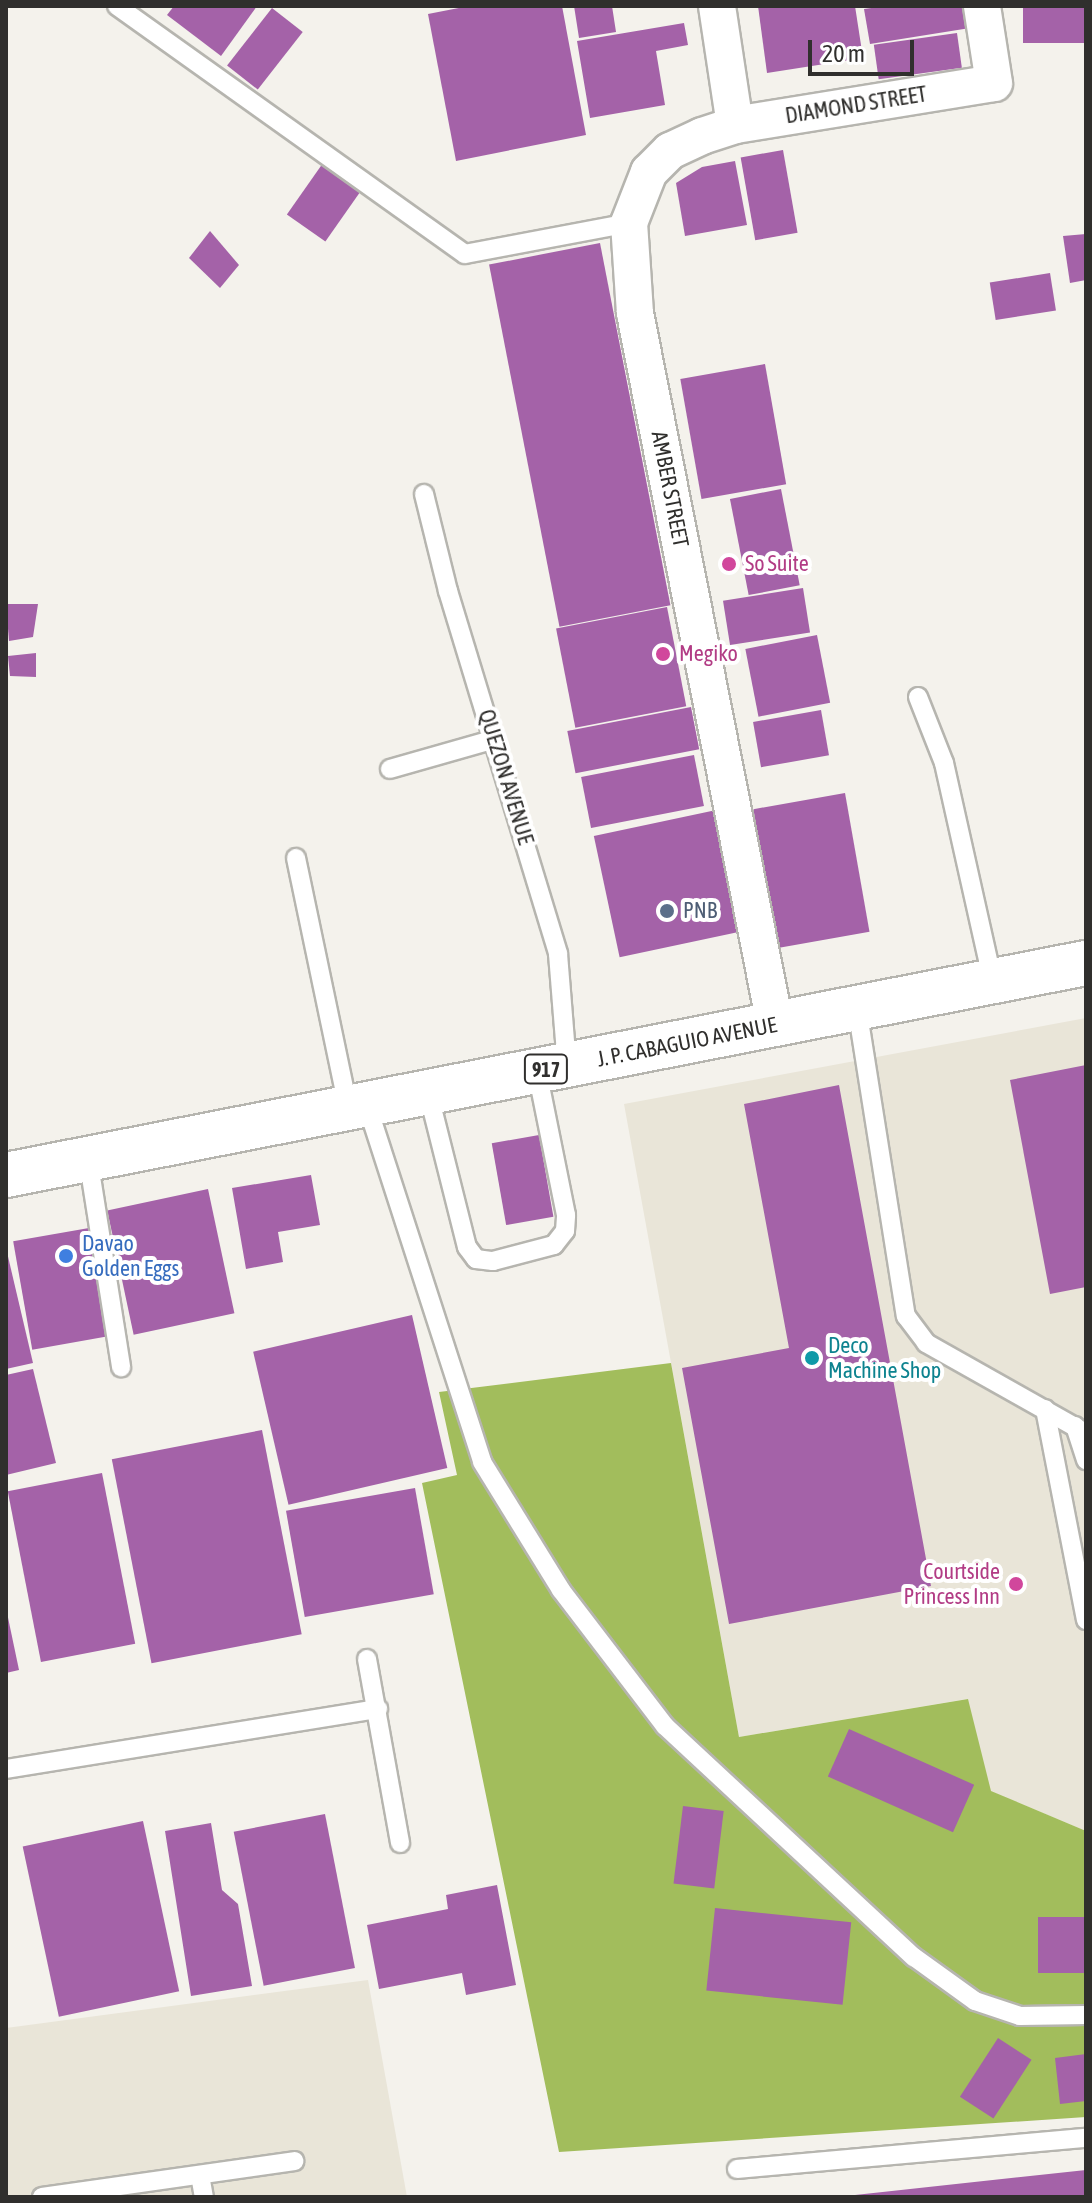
<!DOCTYPE html>
<style>
body{margin:0}
#map{position:relative;width:1092px;height:2203px;overflow:hidden;background:#f4f2ec;font-family:"Asap Condensed",sans-serif}
div>[style]{position:absolute}
.built>*{inset:0;background:#e9e5d8}
.forest>*{inset:0;background:#a2bd5c}
.building>*{inset:0;background:#a462a8;transform-origin:0 0}
.roads{filter:drop-shadow(2px 0 #b6b5af) drop-shadow(-2px 0 #b6b5af) drop-shadow(0 2px #b6b5af) drop-shadow(0 -2px #b6b5af)}
.lane>*{height:18px;margin:-9px;padding:0 9px;transform-origin:9px;border-radius:9px;background:#fff}
.street>*{height:36px;margin:-18px;padding:0 18px;transform-origin:18px;border-radius:18px;background:#fff}
.primary>*{height:44px;margin:-22px;padding:0 22px;transform-origin:22px;border-radius:22px;background:#fff}
.dots>*{width:22px;height:22px;translate:-50% -50%;box-sizing:border-box;border:4px solid #fff;border-radius:50%}
span{translate:-50% -50%;white-space:nowrap;text-align:center;line-height:1.15;-webkit-text-stroke:8px #fff;paint-order:stroke}
.shield-label span{padding:2px 6px;background:#fff;border:2px solid;border-radius:6px;-webkit-text-stroke-width:0}
.shield-label{font-size:20px;color:#302f2d;font-weight:700}
.street-label{font-size:22px;color:#302f2d}
.hotel-label{font-size:22px;color:#b23c85}
.left{translate:0 -50%;text-align:left}
.right{translate:-100% -50%;text-align:right}
.service-label{font-size:22px;color:#4e5e75}
.shop-label{font-size:22px;color:#366cbe}
.culture-label{font-size:22px;color:#0d838f}
.frame{position:absolute;inset:0;border:8px solid #302f2d;pointer-events:none}
.scale{position:absolute;left:808px;top:40px;width:106px;height:36px;box-sizing:border-box;border:4px solid #302f2d;border-top:0;padding-left:10px;font-size:24px;line-height:28px;white-space:nowrap;color:#302f2d;-webkit-text-stroke:6px #fff;paint-order:stroke}
</style>
<div id="map">
<div class="built">
<i style="clip-path:polygon(1086px 1018px,1086px 1831px,990px 1791px,967px 1699px,739px 1737px,624px 1104px)"></i>
<i style="clip-path:polygon(368px 1980px,407px 2197px,6px 2197px,6px 2028px)"></i>
</div>
<div class="forest">
<i style="clip-path:polygon(671px 1363px,739px 1737px,968px 1699px,991px 1791px,1086px 1831px,1086px 2117px,559px 2152px,422px 1483px,457px 1475px,439px 1392px)"></i>
</div>
<div class="building">
<i style="clip-path:polygon(174px 6px,257px 6px,221px 56px,167px 15px)"></i>
<i style="clip-path:polygon(469px 6px,562px 6px,586px 135px,456px 161px,428px 14px)"></i>
<i style="clip-path:polygon(574px 6px,612px 6px,616px 32px,579px 38px)"></i>
<i style="clip-path:polygon(758px 6px,855px 6px,863px 58px,767px 73px)"></i>
<i style="clip-path:polygon(886px 6px,966px 6px,970px 28px,870px 44px,864px 9px)"></i>
<i style="left:1086px;top:6px;width:37px;height:63px;rotate:90deg"></i>
<i style="left:272px;top:8px;width:39px;height:73px;rotate:38deg"></i>
<i style="clip-path:polygon(684px 23px,688px 45px,656px 51px,665px 105px,590px 118px,577px 41px)"></i>
<i style="left:957px;top:33px;width:35px;height:84px;rotate:82deg"></i>
<i style="left:783px;top:150px;width:84px;height:43px;rotate:80deg"></i>
<i style="clip-path:polygon(735px 161px,747px 225px,685px 236px,676px 183px,702px 167px)"></i>
<i style="left:323px;top:163px;width:47px;height:63px;rotate:35deg"></i>
<i style="clip-path:polygon(210px 231px,239px 265px,220px 288px,189px 258px)"></i>
<i style="clip-path:polygon(1086px 234px,1086px 280px,1070px 283px,1063px 236px)"></i>
<i style="left:600px;top:243px;width:369px;height:113px;rotate:79deg"></i>
<i style="left:1050px;top:273px;width:38px;height:61px;rotate:81deg"></i>
<i style="left:765px;top:364px;width:122px;height:86px;rotate:80deg"></i>
<i style="left:781px;top:489px;width:98px;height:52px;rotate:79deg"></i>
<i style="left:803px;top:588px;width:45px;height:81px;rotate:81deg"></i>
<i style="clip-path:polygon(6px 604px,38px 604px,33px 637px,9px 641px)"></i>
<i style="left:667px;top:607px;width:101px;height:113px;rotate:79deg"></i>
<i style="left:817px;top:635px;width:69px;height:73px;rotate:79deg"></i>
<i style="clip-path:polygon(36px 653px,36px 677px,10px 676px,8px 656px)"></i>
<i style="left:691px;top:707px;width:43px;height:126px;rotate:79deg"></i>
<i style="left:821px;top:710px;width:46px;height:69px;rotate:80deg"></i>
<i style="left:694px;top:755px;width:52px;height:115px;rotate:79deg"></i>
<i style="left:845px;top:793px;width:141px;height:93px;rotate:80deg"></i>
<i style="left:721px;top:809px;width:124px;height:130px;rotate:78deg"></i>
<i style="clip-path:polygon(1086px 1065px,1086px 1287px,1050px 1294px,1010px 1080px)"></i>
<i style="clip-path:polygon(839px 1085px,931px 1586px,729px 1624px,682px 1368px,789px 1348px,744px 1104px)"></i>
<i style="left:539px;top:1135px;width:83px;height:48px;rotate:80deg"></i>
<i style="clip-path:polygon(311px 1175px,320px 1225px,278px 1232px,283px 1262px,246px 1269px,232px 1188px)"></i>
<i style="left:208px;top:1189px;width:127px;height:103px;rotate:78deg"></i>
<i style="left:89px;top:1228px;width:110px;height:77px;rotate:80deg"></i>
<i style="clip-path:polygon(6px 1248px,33px 1363px,6px 1369px)"></i>
<i style="left:412px;top:1315px;width:157px;height:163px;rotate:77deg"></i>
<i style="clip-path:polygon(33px 1369px,56px 1463px,6px 1475px,6px 1375px)"></i>
<i style="left:262px;top:1430px;width:208px;height:153px;rotate:79deg"></i>
<i style="left:102px;top:1473px;width:174px;height:96px;rotate:79deg"></i>
<i style="left:415px;top:1488px;width:108px;height:131px;rotate:80deg"></i>
<i style="clip-path:polygon(6px 1608px,19px 1670px,6px 1673px)"></i>
<i style="left:849px;top:1729px;width:137px;height:52px;rotate:24deg"></i>
<i style="left:683px;top:1806px;width:41px;height:78px;rotate:7deg"></i>
<i style="left:325px;top:1814px;width:157px;height:93px;rotate:79deg"></i>
<i style="left:143px;top:1821px;width:174px;height:123px;rotate:78deg"></i>
<i style="clip-path:polygon(211px 1823px,222px 1890px,238px 1904px,252px 1986px,191px 1996px,165px 1831px)"></i>
<i style="clip-path:polygon(497px 1885px,516px 1985px,466px 1995px,462px 1973px,379px 1989px,367px 1925px,448px 1909px,446px 1895px)"></i>
<i style="left:715px;top:1908px;width:137px;height:83px;rotate:6deg"></i>
<i style="left:1086px;top:1917px;width:56px;height:48px;rotate:90deg"></i>
<i style="left:998px;top:2038px;width:40px;height:70px;rotate:33deg"></i>
<i style="clip-path:polygon(1086px 2054px,1086px 2101px,1060px 2104px,1055px 2058px)"></i>
<i style="clip-path:polygon(1086px 2170px,1086px 2197px,855px 2197px,855px 2195px)"></i>
</div>
<div class="roads">
<div class="lane">
<i style="left:117px;top:6px;width:427px;rotate:35.5deg"></i>
<i style="left:465px;top:254px;width:167px;rotate:-10.7deg"></i>
<i style="left:424px;top:494px;width:100px;rotate:76.1deg"></i>
<i style="left:448px;top:591px;width:379px;rotate:73.1deg"></i>
<i style="left:558px;top:954px;width:111px;rotate:85.4deg"></i>
<i style="left:918px;top:697px;width:71px;rotate:68.5deg"></i>
<i style="left:944px;top:763px;width:224px;rotate:77.4deg"></i>
<i style="left:390px;top:769px;width:109px;rotate:-15.9deg"></i>
<i style="left:296px;top:858px;width:254px;rotate:78.2deg"></i>
<i style="left:857px;top:1008px;width:312px;rotate:81deg"></i>
<i style="left:906px;top:1316px;width:34px;rotate:53deg"></i>
<i style="left:926px;top:1343px;width:184px;rotate:29.4deg"></i>
<i style="left:428px;top:1092px;width:160px;rotate:75.9deg"></i>
<i style="left:467px;top:1247px;width:15px;rotate:53deg"></i>
<i style="left:476px;top:1259px;width:17px;rotate:7deg"></i>
<i style="left:493px;top:1261px;width:63px;rotate:-14.7deg"></i>
<i style="left:554px;top:1245px;width:18px;rotate:-52deg"></i>
<i style="left:565px;top:1231px;width:16px;rotate:-86deg"></i>
<i style="left:566px;top:1215px;width:147px;rotate:-101.4deg"></i>
<i style="left:367px;top:1105px;width:375px;rotate:72.1deg"></i>
<i style="left:482px;top:1462px;width:150px;rotate:58.3deg"></i>
<i style="left:561px;top:1590px;width:171px;rotate:52.6deg"></i>
<i style="left:665px;top:1726px;width:340px;rotate:42.9deg"></i>
<i style="left:914px;top:1957px;width:75px;rotate:35.8deg"></i>
<i style="left:975px;top:2001px;width:47px;rotate:18.4deg"></i>
<i style="left:1020px;top:2016px;width:66px;rotate:-0.9deg"></i>
<i style="left:88px;top:1158px;width:212px;rotate:81deg"></i>
<i style="left:1045px;top:1409px;width:215px;rotate:79deg"></i>
<i style="left:1075px;top:1426px;width:36px;rotate:72deg"></i>
<i style="left:367px;top:1659px;width:187px;rotate:79.8deg"></i>
<i style="left:6px;top:1769px;width:377px;rotate:-9.2deg"></i>
<i style="left:737px;top:2169px;width:350px;rotate:-5.1deg"></i>
<i style="left:200px;top:2175px;width:22px;rotate:80deg"></i>
<i style="left:42px;top:2197px;width:255px;rotate:-8.1deg"></i>
</div>
<div class="street">
<i style="left:717px;top:6px;width:120px;rotate:81.4deg"></i>
<i style="left:775px;top:1024px;width:725px;rotate:-101.14deg"></i>
<i style="left:635px;top:313px;width:90px;rotate:-93.8deg"></i>
<i style="left:629px;top:223px;width:55px;rotate:-68.6deg"></i>
<i style="left:649px;top:172px;width:30px;rotate:-45deg"></i>
<i style="left:670px;top:151px;width:35px;rotate:-25deg"></i>
<i style="left:702px;top:136px;width:35px;rotate:-18deg"></i>
<i style="left:735px;top:125px;width:262px;rotate:-9.2deg"></i>
<i style="left:994px;top:83px;width:78px;rotate:-98.9deg"></i>
</div>
<div class="primary">
<i style="left:6px;top:1175px;width:1101px;rotate:-11.11deg"></i>
</div>
</div>
<div class="dots">
<i style="left:729px;top:564px;background:#d1479c"></i>
<i style="left:663px;top:654px;background:#d1479c"></i>
<i style="left:667px;top:911px;background:#5c6f8a"></i>
<i style="left:66px;top:1256px;background:#3f7fe0"></i>
<i style="left:812px;top:1358px;background:#0f9aa8"></i>
<i style="left:1016px;top:1584px;background:#d1479c"></i>
</div>
<div class="shield-label">
<span style="left:546px;top:1069px">917</span>
</div>
<div class="street-label">
<span style="left:856px;top:105px;rotate:-9deg">DIAMOND STREET</span>
<span style="left:670px;top:489px;rotate:79deg">AMBER STREET</span>
<span style="left:506px;top:777px;rotate:73deg">QUEZON AVENUE</span>
<span style="left:687px;top:1042px;rotate:-11deg">J. P. CABAGUIO AVENUE</span>
</div>
<div class="hotel-label">
<span class="left" style="left:745px;top:564px">So Suite</span>
<span class="left" style="left:679px;top:654px">Megiko</span>
<span class="right" style="left:1000px;top:1584px">Courtside<br>Princess Inn</span>
</div>
<div class="service-label">
<span class="left" style="left:683px;top:911px">PNB</span>
</div>
<div class="shop-label">
<span class="left" style="left:82px;top:1256px">Davao<br>Golden Eggs</span>
</div>
<div class="culture-label">
<span class="left" style="left:828px;top:1358px">Deco<br>Machine Shop</span>
</div>
<div class="frame"></div>
<div class="scale">20 m</div>
</div>
